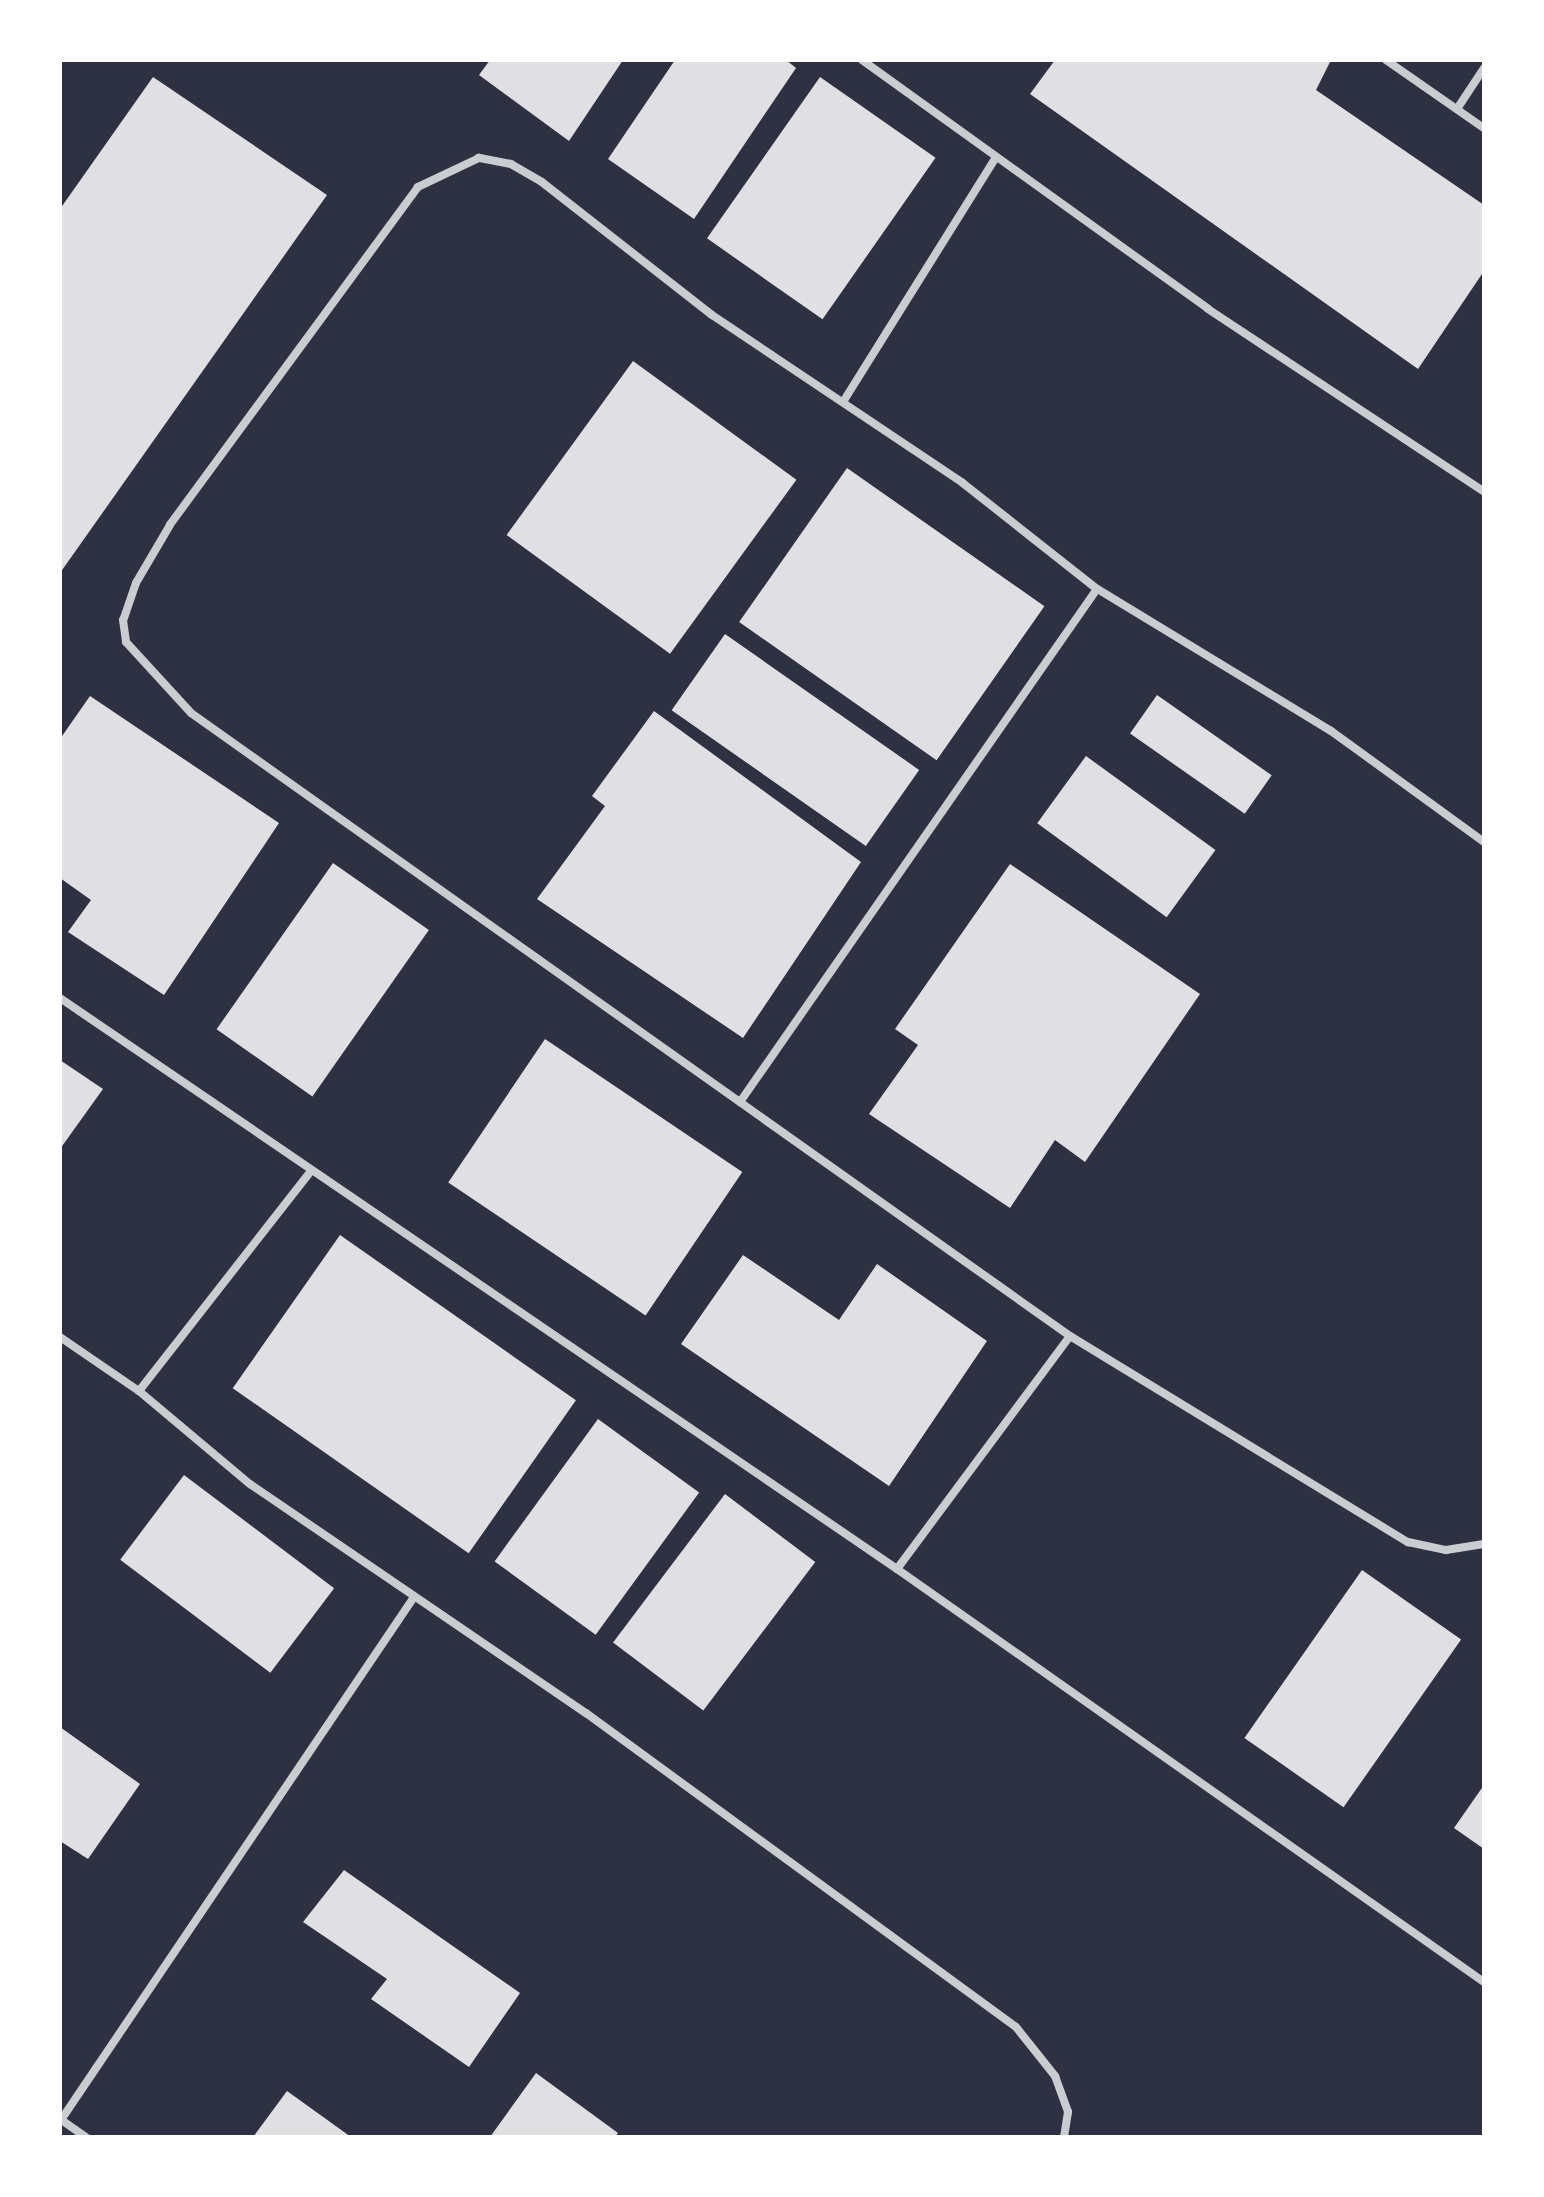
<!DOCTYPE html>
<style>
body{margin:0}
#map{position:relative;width:1544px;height:2197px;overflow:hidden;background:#2d3142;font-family:"DM Sans",sans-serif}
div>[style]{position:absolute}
.building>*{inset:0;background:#e0e0e3;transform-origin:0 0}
.service>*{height:8px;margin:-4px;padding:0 4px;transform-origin:4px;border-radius:4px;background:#caccd0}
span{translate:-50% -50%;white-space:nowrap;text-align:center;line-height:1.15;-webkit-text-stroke:9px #fff;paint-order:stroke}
.frame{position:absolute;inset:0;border:62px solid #fff;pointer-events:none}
</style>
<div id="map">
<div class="building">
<i style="clip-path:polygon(490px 60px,623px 60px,569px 141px,479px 75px)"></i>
<i style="clip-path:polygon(675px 60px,786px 60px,796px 68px,694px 219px,608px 159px)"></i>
<i style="clip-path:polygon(1055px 60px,1331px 60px,1316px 90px,1484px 205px,1484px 271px,1418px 369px,1030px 94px)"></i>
<i style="clip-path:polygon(153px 77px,327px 195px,60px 573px,60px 209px)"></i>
<i style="left:820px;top:77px;width:141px;height:197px;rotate:35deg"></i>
<i style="left:633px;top:361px;width:202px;height:215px;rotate:36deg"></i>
<i style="left:847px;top:468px;width:241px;height:188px;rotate:35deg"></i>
<i style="left:725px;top:634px;width:237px;height:93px;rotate:35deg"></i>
<i style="left:1157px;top:695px;width:140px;height:47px;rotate:35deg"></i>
<i style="clip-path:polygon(90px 696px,279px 823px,164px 995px,68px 932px,91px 900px,60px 878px,60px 739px)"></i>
<i style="clip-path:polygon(654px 711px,861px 862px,743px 1038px,537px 899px,605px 806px,592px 796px)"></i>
<i style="left:1086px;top:756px;width:160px;height:83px;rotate:36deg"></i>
<i style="left:333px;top:863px;width:117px;height:203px;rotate:35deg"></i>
<i style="clip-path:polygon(1010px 864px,1200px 994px,1085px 1162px,1055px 1140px,1010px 1208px,869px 1114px,918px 1045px,895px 1029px)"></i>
<i style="left:545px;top:1039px;width:238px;height:173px;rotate:34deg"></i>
<i style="clip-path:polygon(60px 1060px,103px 1089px,60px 1149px)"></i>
<i style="left:340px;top:1235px;width:288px;height:187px;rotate:35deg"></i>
<i style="clip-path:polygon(743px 1255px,839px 1320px,877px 1264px,987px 1341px,889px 1486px,681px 1344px)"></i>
<i style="left:598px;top:1419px;width:125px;height:176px;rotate:36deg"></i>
<i style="left:184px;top:1475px;width:188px;height:106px;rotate:37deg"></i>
<i style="left:725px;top:1494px;width:113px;height:186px;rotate:37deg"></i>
<i style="left:1362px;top:1570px;width:121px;height:205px;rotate:35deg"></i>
<i style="clip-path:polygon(60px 1727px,140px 1784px,88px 1859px,60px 1841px)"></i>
<i style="clip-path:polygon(1484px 1785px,1484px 1849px,1454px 1828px)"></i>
<i style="clip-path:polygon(344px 1870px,520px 1993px,469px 2067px,371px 1999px,387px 1979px,303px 1922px)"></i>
<i style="clip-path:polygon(536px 2073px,618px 2133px,615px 2137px,490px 2137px)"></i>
<i style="clip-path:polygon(287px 2091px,351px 2137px,253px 2137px)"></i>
</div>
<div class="service">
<i style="left:862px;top:60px;width:426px;rotate:35.7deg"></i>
<i style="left:1208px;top:309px;width:331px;rotate:33.5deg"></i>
<i style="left:1386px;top:60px;width:119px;rotate:34.8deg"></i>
<i style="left:1457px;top:109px;width:49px;rotate:-56.6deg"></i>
<i style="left:843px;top:402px;width:287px;rotate:-58deg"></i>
<i style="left:1484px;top:842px;width:189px;rotate:-144deg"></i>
<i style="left:1331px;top:731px;width:274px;rotate:-148.7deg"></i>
<i style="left:1097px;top:589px;width:171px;rotate:-141.7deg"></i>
<i style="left:963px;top:483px;width:302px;rotate:-146.2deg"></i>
<i style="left:712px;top:315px;width:216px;rotate:-142deg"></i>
<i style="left:542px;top:182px;width:36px;rotate:-150deg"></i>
<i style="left:511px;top:164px;width:33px;rotate:-169deg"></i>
<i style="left:479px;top:158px;width:68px;rotate:154.6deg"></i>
<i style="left:418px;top:187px;width:419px;rotate:126.3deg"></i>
<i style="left:170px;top:525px;width:67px;rotate:120.4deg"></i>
<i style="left:136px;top:583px;width:39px;rotate:109deg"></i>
<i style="left:123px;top:620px;width:22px;rotate:82deg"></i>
<i style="left:126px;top:642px;width:96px;rotate:47.5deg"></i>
<i style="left:191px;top:713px;width:1077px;rotate:35.33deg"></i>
<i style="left:1070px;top:1336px;width:396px;rotate:31.4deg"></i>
<i style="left:1408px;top:1542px;width:39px;rotate:12deg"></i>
<i style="left:1446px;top:1550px;width:38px;rotate:-9deg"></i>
<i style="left:60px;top:998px;width:1013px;rotate:34.3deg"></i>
<i style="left:897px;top:1569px;width:718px;rotate:35.13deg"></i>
<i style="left:740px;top:1102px;width:625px;rotate:-55.17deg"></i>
<i style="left:60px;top:1337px;width:96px;rotate:34.4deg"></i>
<i style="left:139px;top:1391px;width:145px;rotate:40deg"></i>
<i style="left:250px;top:1484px;width:407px;rotate:34.3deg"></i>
<i style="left:586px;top:1713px;width:532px;rotate:36.14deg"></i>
<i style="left:1016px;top:2027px;width:63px;rotate:51.5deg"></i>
<i style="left:1055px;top:2076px;width:38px;rotate:70deg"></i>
<i style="left:1068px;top:2112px;width:25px;rotate:99deg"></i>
<i style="left:139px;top:1391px;width:278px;rotate:-52deg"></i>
<i style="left:897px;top:1569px;width:290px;rotate:-53.4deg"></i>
<i style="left:60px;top:2119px;width:32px;rotate:35deg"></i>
<i style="left:61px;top:2120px;width:627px;rotate:-55.98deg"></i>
</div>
<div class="frame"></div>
</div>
